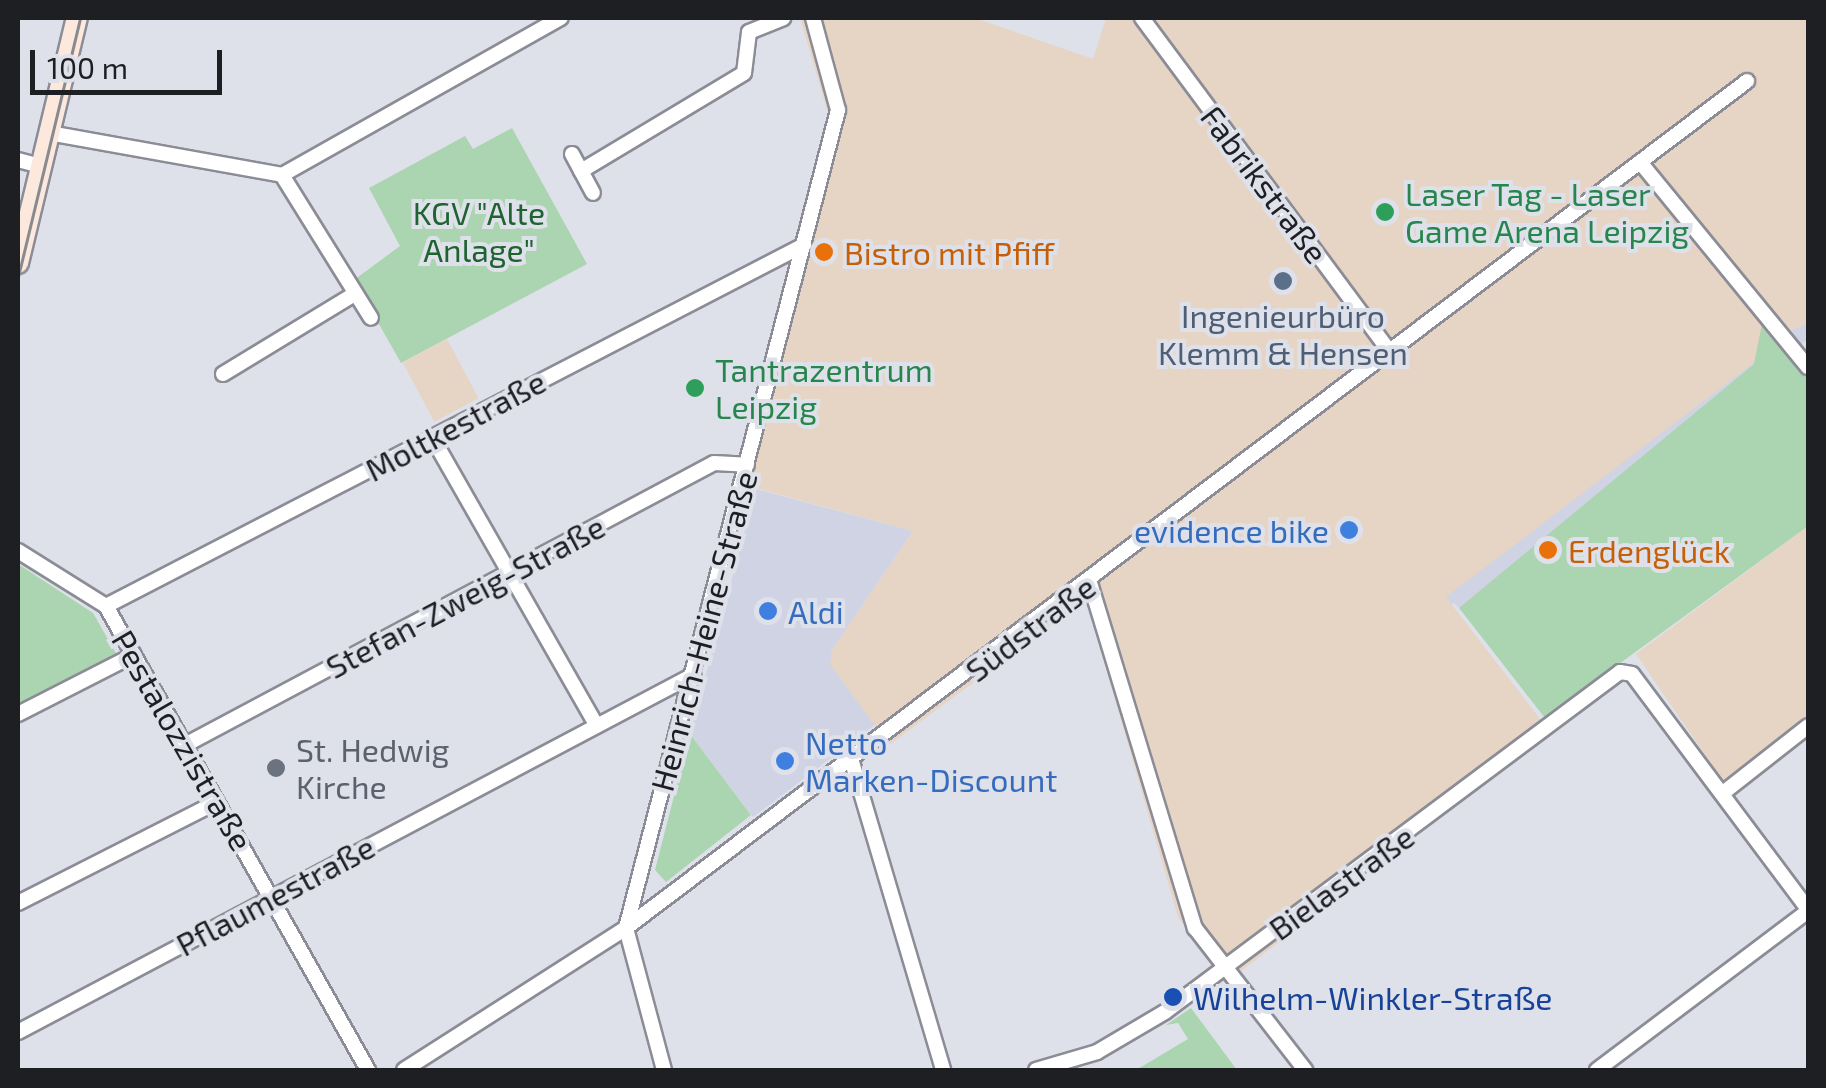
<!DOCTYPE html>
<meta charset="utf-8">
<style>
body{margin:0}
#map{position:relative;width:1826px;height:1088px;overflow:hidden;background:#dfe1ea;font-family:"Exo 2",sans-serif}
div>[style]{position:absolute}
.built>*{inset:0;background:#d0d3e4}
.industrial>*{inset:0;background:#e6d4c4;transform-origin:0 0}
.green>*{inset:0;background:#abd5b0}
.roads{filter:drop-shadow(2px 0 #8b8c95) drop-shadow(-2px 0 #8b8c95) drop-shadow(0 2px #8b8c95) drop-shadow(0 -2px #8b8c95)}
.street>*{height:14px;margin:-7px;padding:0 7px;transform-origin:7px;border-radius:7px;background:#fff}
.secondary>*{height:20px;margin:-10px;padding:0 10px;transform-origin:10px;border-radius:10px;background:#fce8dc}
.tram>*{height:2.5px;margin:-1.25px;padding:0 1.25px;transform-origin:1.25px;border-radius:1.25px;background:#888a90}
.dots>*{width:28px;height:28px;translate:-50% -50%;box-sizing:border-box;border:5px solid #dfe1ea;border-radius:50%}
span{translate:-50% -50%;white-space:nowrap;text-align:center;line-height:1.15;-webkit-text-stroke:8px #dfe1ea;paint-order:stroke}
.street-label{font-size:32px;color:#1e1f22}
.leisure-label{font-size:32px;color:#27864d}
.left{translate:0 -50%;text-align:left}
.park-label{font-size:32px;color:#1f6330}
.food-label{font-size:32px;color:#c56008}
.service-label{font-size:32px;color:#4e5e75}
.shop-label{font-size:32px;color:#366cbe}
.right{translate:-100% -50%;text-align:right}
.worship-label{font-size:32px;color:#5b616d}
.transit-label{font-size:32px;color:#164399}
.frame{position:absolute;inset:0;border:20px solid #1e1f22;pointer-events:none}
.scale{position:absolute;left:30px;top:50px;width:192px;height:45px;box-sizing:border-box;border:5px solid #1e1f22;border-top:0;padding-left:12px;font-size:30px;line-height:35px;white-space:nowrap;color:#1e1f22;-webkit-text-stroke:8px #dfe1ea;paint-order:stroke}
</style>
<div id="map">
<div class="built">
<i style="clip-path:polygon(1808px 323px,1808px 339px,1459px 608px,1454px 603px,1335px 695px,1281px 722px,1763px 342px)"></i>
<i style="clip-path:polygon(756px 489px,913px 531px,832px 650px,831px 664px,877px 723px,753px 817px,690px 734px)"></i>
</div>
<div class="industrial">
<i style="clip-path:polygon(800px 18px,975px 18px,1093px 59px,1106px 18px,1808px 18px,1808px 323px,1763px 342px,1768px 352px,1446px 597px,1550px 732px,1226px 983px,1178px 917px,1086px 599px,889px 745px,830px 664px,832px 650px,913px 531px,741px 484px,828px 113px)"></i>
<i style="left:447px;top:339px;width:67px;height:50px;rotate:62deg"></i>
<i style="clip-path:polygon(1808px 526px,1808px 720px,1723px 781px,1636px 654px)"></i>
</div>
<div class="green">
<i style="clip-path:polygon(512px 128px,587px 264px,401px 363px,354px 280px,400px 246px,369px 188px,465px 136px,473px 149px)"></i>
<i style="clip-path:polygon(1762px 324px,1808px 377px,1808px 526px,1545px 718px,1459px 608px,1754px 364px)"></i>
<i style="clip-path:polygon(18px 564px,93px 613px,117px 655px,18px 705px)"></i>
<i style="clip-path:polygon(690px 734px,751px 815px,666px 882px,655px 870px)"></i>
<i style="clip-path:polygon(1191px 1008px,1237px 1070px,1136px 1070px,1188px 1039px,1178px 1023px,1166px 1025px)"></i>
</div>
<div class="roads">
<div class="street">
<i style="left:1142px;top:18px;width:414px;rotate:53.4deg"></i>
<i style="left:49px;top:133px;width:237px;rotate:10.2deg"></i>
<i style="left:282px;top:175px;width:320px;rotate:-29.4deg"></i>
<i style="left:572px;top:154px;width:44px;rotate:61.7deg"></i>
<i style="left:18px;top:160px;width:24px;rotate:15deg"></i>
<i style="left:1640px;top:162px;width:265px;rotate:50.7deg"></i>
<i style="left:581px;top:171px;width:190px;rotate:-31deg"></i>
<i style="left:744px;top:73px;width:41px;rotate:-83deg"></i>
<i style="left:749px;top:32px;width:37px;rotate:-22deg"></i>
<i style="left:282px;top:175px;width:168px;rotate:58.1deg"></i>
<i style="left:223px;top:374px;width:152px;rotate:-31.3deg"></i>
<i style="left:432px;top:437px;width:329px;rotate:60.3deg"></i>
<i style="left:18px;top:551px;width:104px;rotate:32deg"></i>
<i style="left:106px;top:606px;width:533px;rotate:60.55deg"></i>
<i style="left:1090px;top:583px;width:361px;rotate:73.1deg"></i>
<i style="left:1195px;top:928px;width:180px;rotate:52.2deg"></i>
<i style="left:106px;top:606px;width:786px;rotate:-27.35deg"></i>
<i style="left:18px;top:714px;width:130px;rotate:-27deg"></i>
<i style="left:185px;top:745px;width:599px;rotate:-28.06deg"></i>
<i style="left:714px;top:463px;width:33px;rotate:3deg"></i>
<i style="left:852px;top:762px;width:321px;rotate:73.5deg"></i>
<i style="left:1723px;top:793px;width:108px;rotate:-38.2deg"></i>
<i style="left:18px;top:903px;width:223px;rotate:-26.9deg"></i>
<i style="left:18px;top:1032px;width:764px;rotate:-27.87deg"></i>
<i style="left:404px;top:1070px;width:264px;rotate:-32.6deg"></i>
<i style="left:626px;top:928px;width:1405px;rotate:-37.07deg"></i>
<i style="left:664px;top:1070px;width:147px;rotate:-105deg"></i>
<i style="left:626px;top:928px;width:845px;rotate:-75.47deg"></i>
<i style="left:838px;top:110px;width:95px;rotate:-105.2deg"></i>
<i style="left:1036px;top:1070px;width:64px;rotate:-16.4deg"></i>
<i style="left:1097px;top:1052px;width:79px;rotate:-30.5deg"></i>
<i style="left:1165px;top:1012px;width:568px;rotate:-36.77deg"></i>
<i style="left:1620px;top:672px;width:12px;rotate:9deg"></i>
<i style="left:1632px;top:674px;width:294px;rotate:53.2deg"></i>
<i style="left:1597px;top:1070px;width:264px;rotate:-37deg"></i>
</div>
<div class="secondary">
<i style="left:18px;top:263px;width:252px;rotate:-76.5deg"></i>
</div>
</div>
<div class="tram">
<i style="left:18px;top:277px;width:266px;rotate:-76.5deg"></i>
</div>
<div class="dots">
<i style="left:1385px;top:212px;background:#2e9e5b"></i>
<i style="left:824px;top:252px;background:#e8710a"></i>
<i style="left:1283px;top:281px;background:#5c6f8a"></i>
<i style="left:695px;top:388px;background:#2e9e5b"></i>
<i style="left:1349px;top:530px;background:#3f7fe0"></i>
<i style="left:1548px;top:550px;background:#e8710a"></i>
<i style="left:768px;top:611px;background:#3f7fe0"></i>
<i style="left:785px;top:761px;background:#3f7fe0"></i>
<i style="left:276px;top:768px;background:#6b7280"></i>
<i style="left:1173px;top:997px;background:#1a4fb4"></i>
</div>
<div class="street-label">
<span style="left:1265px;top:184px;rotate:53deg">Fabrikstraße</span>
<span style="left:455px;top:425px;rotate:-28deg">Moltkestraße</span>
<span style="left:465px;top:596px;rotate:-28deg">Stefan-Zweig-Straße</span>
<span style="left:1030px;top:628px;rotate:-37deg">Südstraße</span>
<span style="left:703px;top:631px;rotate:-75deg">Heinrich-Heine-Straße</span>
<span style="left:183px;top:740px;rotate:60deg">Pestalozzistraße</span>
<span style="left:1341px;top:882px;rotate:-36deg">Bielastraße</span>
<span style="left:275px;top:895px;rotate:-28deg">Pflaumestraße</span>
</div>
<div class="leisure-label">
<span class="left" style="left:1405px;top:212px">Laser Tag - Laser<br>Game Arena Leipzig</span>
<span class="left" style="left:715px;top:388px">Tantrazentrum<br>Leipzig</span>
</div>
<div class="park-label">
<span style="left:479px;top:231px">KGV "Alte<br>Anlage"</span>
</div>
<div class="food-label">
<span class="left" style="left:844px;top:252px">Bistro mit Pfiff</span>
<span class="left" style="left:1568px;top:550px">Erdenglück</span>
</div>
<div class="service-label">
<span style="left:1283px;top:334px">Ingenieurbüro<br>Klemm &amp; Hensen</span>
</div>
<div class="shop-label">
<span class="right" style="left:1329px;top:530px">evidence bike</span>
<span class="left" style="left:788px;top:611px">Aldi</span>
<span class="left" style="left:805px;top:761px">Netto<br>Marken-Discount</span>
</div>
<div class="worship-label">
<span class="left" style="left:296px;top:768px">St. Hedwig<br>Kirche</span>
</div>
<div class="transit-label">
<span class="left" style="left:1193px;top:997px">Wilhelm-Winkler-Straße</span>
</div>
<div class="frame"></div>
<div class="scale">100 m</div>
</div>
